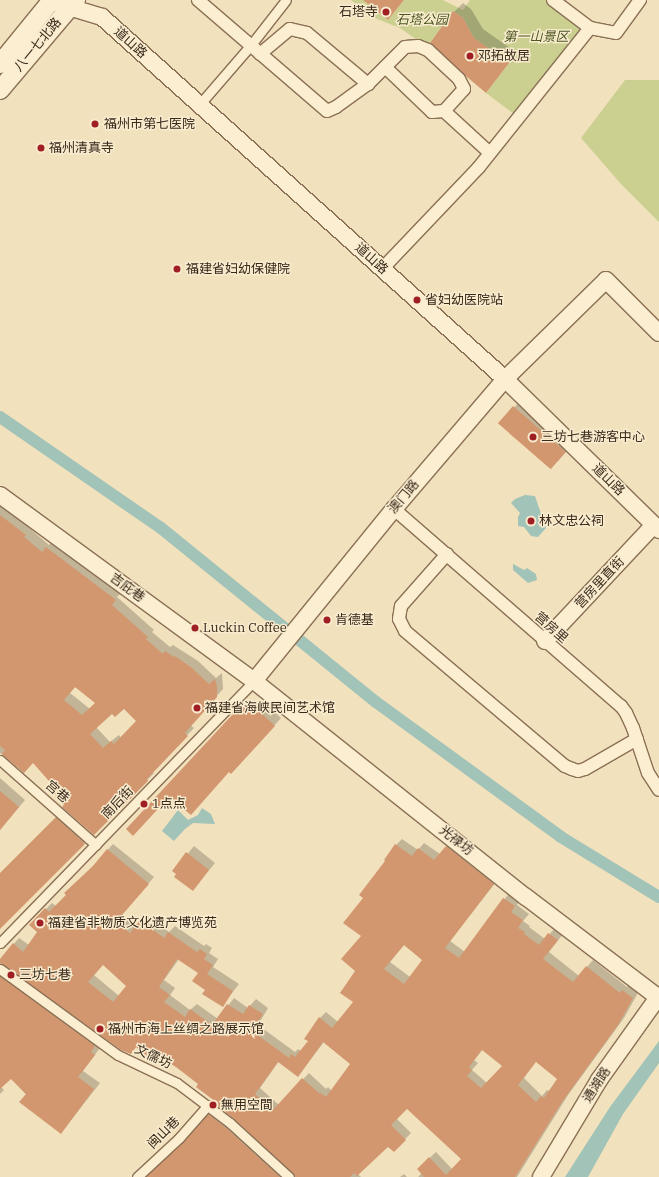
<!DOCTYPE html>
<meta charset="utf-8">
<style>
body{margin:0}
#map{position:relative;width:659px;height:1177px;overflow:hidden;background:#f2e1bd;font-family:"IBM Plex Serif","Noto Sans SC",serif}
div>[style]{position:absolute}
.green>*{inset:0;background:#cbd091}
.water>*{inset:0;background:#a1c3b8}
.shadow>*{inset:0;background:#0003;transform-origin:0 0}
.canal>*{height:12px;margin:-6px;padding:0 6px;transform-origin:6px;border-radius:6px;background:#a1c3b8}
.building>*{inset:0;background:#d39770;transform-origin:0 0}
.roads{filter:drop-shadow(1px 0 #8b7055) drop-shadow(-1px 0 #8b7055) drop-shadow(0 1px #8b7055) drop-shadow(0 -1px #8b7055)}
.pedestrian>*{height:9px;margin:-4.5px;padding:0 4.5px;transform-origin:4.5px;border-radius:4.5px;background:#fceed1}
.minor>*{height:12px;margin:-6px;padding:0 6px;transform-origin:6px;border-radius:6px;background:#fceed1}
.tertiary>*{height:16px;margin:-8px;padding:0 8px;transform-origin:8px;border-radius:8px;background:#fceed1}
.secondary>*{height:18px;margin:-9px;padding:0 9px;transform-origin:9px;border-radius:9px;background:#fceed1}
.dots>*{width:11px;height:11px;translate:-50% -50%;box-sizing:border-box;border:2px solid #f8ebce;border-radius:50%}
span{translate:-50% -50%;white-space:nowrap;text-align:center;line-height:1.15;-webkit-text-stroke:3px #f8ebce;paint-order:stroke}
.poi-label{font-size:13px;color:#39291b}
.right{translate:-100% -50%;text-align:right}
.left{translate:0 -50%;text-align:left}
.park-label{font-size:13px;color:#4b5720;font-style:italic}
.street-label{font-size:13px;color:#39291b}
</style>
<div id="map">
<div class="green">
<i style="clip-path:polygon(351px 0,372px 0,368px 5px,388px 20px,404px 0,443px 0,463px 10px,470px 0,553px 0,590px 28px,518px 117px,486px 93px,509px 63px,474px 38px,463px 18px,453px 11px,427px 47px,400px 28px,372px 17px)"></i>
<i style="clip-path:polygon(625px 80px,659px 80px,659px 222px,621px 184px,581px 138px)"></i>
</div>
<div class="water">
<i style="clip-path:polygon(525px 495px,535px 496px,546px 528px,538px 537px,531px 536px,524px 527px,518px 526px,518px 517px,520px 513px,511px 503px,515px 499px)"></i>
<i style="clip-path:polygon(513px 564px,524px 570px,527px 568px,536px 574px,537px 580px,528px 583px,513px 570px)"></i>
<i style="clip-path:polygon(202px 808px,211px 814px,215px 824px,193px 823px,185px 829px,174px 841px,162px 831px,178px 810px,188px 820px,198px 815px)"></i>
<i style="clip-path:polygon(659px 1041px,659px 1063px,623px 1114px,588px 1177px,565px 1177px,610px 1107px)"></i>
</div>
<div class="shadow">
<i style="clip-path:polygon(463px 3px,471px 9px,483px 29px,517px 53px,486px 91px,454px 12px)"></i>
<i style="clip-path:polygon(521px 400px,572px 445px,558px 461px,500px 423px)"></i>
<i style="clip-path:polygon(evenodd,0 503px,49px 545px,53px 541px,121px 593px,117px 597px,154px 630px,152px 632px,170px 647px,173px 645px,198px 661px,216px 678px,222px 673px,223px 689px,190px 725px,194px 728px,152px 772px,154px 773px,94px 834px,66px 805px,58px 789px,33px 762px,24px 772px,0 753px,0 503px,76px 686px,97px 703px,90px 709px,70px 693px,76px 686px,0 503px,124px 707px,138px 721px,121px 738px,119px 735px,110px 742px,96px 727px,112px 713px,124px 707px)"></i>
<i style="clip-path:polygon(250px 701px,261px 702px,266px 704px,281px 718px,238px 766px,233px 715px)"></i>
<i style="clip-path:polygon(0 778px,25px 800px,0 830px)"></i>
<i style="clip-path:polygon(63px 811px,91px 836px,0 928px,0 875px)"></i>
<i style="clip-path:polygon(evenodd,402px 839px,418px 850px,424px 843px,440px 854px,453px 840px,499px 878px,450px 941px,465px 952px,510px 892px,520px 900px,517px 905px,529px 914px,523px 921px,530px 926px,529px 927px,545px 939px,555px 928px,563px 934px,549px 952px,579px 976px,593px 960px,627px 987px,629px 985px,639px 991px,624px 1018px,568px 1095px,517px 1177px,418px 1177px,422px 1173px,418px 1169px,436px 1152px,452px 1169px,462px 1159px,408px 1107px,397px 1119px,411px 1133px,394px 1151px,388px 1146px,358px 1174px,361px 1177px,145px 1177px,187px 1140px,215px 1109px,291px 1176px,295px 1176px,200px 1084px,157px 1053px,152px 1058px,137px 1046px,130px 1053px,0 962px,3px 968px,100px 1039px,96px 1045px,100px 1048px,83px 1071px,100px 1083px,61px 1133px,11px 1078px,1px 1087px,4px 1090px,0 1094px,0 960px,19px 938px,29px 945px,39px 932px,31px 925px,52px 903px,56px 906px,113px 844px,154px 877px,121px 915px,136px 927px,147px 915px,169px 932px,175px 926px,204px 946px,206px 944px,212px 948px,209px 953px,218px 959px,213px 967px,239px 984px,222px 1006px,206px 989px,199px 972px,179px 959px,164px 980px,175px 988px,170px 995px,190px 1010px,197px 1004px,218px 1019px,234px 998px,248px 1008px,256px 999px,268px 1008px,258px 1025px,295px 1052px,298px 1049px,301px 1051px,309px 1041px,320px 1018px,326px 1012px,338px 1022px,354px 1002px,362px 936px,364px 897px,396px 845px,402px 839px,404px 945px,423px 960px,410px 977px,390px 962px,404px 945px,402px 839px,103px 964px,127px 986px,119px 996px,94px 975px,103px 964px,402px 839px,324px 1042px,351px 1064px,332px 1091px,328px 1087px,326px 1089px,309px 1073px,279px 1105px,260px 1088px,279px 1061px,298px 1076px,324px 1042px,402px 839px,483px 1049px,504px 1066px,487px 1083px,472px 1070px,478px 1063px,474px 1060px,483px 1049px,402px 839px,536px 1061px,559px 1079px,549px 1091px,547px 1090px,542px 1096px,524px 1078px,536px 1061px)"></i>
<i style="left:194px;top:846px;width:27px;height:32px;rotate:39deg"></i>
<i style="clip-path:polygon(404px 1174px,407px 1177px,400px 1177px)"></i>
</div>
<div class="canal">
<i style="left:0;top:417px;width:196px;rotate:34.6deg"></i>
<i style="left:161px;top:528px;width:277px;rotate:39deg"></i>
<i style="left:376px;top:702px;width:229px;rotate:36.1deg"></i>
<i style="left:561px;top:837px;width:115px;rotate:31.5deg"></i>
</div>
<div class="building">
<i style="clip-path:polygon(363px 0,404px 0,388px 20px)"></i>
<i style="clip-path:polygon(453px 11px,463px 18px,474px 38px,509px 63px,486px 93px,467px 77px,430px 43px)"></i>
<i style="left:513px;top:406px;width:70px;height:23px;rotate:41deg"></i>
<i style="clip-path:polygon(evenodd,0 515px,26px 535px,24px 537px,42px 552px,46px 547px,116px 600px,112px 605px,148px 637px,146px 639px,163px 654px,165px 651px,174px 657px,175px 656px,192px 668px,209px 684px,215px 679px,217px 686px,217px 697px,185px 733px,188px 736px,147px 779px,148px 781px,94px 835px,62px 807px,64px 805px,53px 792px,56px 789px,33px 763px,24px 773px,2px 754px,5px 750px,0 746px,0 515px,75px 687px,95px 703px,82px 715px,64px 700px,75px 687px,0 515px,124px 709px,136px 721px,114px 744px,111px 741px,103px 748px,90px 734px,112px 714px,115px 717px,124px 709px)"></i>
<i style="clip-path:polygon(248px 707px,259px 711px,275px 726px,231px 774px,229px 772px,191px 815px,169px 797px,133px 836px,126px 829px,232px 715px,242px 708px)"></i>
<i style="clip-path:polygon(0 791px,19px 807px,0 830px)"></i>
<i style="clip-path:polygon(56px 817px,85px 844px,0 929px,0 873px)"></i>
<i style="clip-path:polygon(evenodd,395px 844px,412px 856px,418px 848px,434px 860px,446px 846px,494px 884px,445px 948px,459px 958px,503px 898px,515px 906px,511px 912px,523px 920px,518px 928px,525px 932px,524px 934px,539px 945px,548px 933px,558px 940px,543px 959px,573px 982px,586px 966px,620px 993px,622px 990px,633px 998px,618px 1025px,562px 1102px,515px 1177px,424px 1177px,417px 1169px,429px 1157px,446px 1175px,461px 1159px,407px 1109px,391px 1125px,406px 1140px,394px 1152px,388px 1147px,357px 1176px,354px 1173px,350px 1177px,296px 1177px,234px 1119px,214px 1103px,212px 1099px,196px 1087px,198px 1084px,176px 1067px,156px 1054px,152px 1060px,136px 1047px,131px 1054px,121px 1050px,0 963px,0 959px,13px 943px,23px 952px,37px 932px,29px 925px,45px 908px,49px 912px,66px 895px,64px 893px,93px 866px,107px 849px,149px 884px,116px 922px,130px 933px,140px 920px,164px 938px,168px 932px,197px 952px,200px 949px,207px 954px,204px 959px,213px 965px,207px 974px,233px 991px,223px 1007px,202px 994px,205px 990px,192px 981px,198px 973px,177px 959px,159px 987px,170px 995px,164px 1002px,185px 1017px,190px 1009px,212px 1025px,227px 1004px,243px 1014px,249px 1005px,263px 1014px,252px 1031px,289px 1058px,291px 1054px,295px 1057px,308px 1041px,304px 1039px,319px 1017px,332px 1028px,353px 1002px,340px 993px,355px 971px,341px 959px,361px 936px,343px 923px,363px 898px,359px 895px,385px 861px,384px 860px,395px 844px,404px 945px,422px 960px,404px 984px,384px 969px,404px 945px,395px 844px,103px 965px,126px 986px,113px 1002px,88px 982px,103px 965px,395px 844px,323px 1042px,350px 1064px,326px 1097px,321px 1093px,320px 1094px,302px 1078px,273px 1110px,255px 1094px,278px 1062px,298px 1077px,323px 1042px,395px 844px,482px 1050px,502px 1066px,481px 1088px,467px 1076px,472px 1070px,469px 1067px,482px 1050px,395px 844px,536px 1062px,557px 1079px,544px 1098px,541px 1096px,536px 1102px,518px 1085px,536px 1062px)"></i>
<i style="clip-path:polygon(186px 852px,209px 870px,193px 891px,174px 877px,176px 874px,172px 871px)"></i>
<i style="clip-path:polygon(0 976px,95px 1046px,91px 1052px,95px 1055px,78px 1077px,94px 1089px,61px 1134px,19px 1102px,26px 1094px,11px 1079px,0 1089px)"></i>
<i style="clip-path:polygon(208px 1114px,226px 1128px,280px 1177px,146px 1177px,183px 1142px)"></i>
</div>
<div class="roads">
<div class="pedestrian">
<i style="left:199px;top:105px;width:78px;rotate:-49.2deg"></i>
<i style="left:250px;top:46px;width:58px;rotate:-52deg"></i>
<i style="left:0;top:760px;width:128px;rotate:41.5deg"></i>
<i style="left:0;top:943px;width:365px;rotate:-45.9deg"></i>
<i style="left:0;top:969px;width:146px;rotate:36.1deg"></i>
<i style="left:118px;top:1055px;width:65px;rotate:25.4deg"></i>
<i style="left:177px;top:1083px;width:66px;rotate:37deg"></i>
<i style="left:230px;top:1123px;width:80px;rotate:42.5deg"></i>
<i style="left:137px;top:1177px;width:57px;rotate:-42.9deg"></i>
<i style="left:179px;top:1138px;width:44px;rotate:-48.7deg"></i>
</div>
<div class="minor">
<i style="left:198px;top:0;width:170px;rotate:40.7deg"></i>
<i style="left:327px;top:111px;width:10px;rotate:-24deg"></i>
<i style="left:336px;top:107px;width:39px;rotate:-36deg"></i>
<i style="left:368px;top:84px;width:52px;rotate:-45deg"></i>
<i style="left:405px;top:47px;width:13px;rotate:-4deg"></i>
<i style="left:418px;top:46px;width:11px;rotate:22deg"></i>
<i style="left:428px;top:50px;width:42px;rotate:43.1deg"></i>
<i style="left:459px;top:79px;width:11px;rotate:63deg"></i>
<i style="left:464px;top:89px;width:30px;rotate:132deg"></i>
<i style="left:444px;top:111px;width:12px;rotate:175deg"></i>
<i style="left:432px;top:112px;width:65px;rotate:-136.2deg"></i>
<i style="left:553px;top:0;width:46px;rotate:37.1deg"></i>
<i style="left:590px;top:28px;width:26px;rotate:11deg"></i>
<i style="left:616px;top:33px;width:41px;rotate:-54deg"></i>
<i style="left:260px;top:54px;width:39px;rotate:-40deg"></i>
<i style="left:290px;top:29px;width:17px;rotate:13deg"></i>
<i style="left:307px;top:33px;width:80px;rotate:39.9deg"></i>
<i style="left:444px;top:111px;width:62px;rotate:42.4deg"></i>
<i style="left:382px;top:269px;width:141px;rotate:-46.4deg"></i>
<i style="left:479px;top:167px;width:178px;rotate:-51.4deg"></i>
<i style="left:394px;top:509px;width:301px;rotate:41deg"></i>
<i style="left:621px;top:706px;width:9px;rotate:54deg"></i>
<i style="left:626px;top:713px;width:17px;rotate:65deg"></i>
<i style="left:633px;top:728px;width:47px;rotate:71.6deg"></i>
<i style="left:648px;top:773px;width:20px;rotate:57deg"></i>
<i style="left:447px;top:554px;width:69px;rotate:131.5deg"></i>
<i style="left:401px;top:606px;width:13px;rotate:99deg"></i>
<i style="left:399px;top:619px;width:13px;rotate:63deg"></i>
<i style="left:405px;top:631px;width:209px;rotate:40.2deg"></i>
<i style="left:565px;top:766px;width:8px;rotate:23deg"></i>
<i style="left:572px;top:769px;width:6px;rotate:18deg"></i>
<i style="left:578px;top:771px;width:7px;rotate:-16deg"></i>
<i style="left:585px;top:769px;width:60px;rotate:-30deg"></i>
</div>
<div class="tertiary">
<i style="left:59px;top:4px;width:45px;rotate:16.8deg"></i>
<i style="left:102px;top:17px;width:542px;rotate:41.93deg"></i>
<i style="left:505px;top:379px;width:216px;rotate:44.4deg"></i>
<i style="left:0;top:495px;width:315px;rotate:36.2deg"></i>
<i style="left:254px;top:681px;width:347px;rotate:38.5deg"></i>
<i style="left:526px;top:897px;width:167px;rotate:37.2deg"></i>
<i style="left:545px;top:641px;width:159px;rotate:-46.8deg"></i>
<i style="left:254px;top:681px;width:222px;rotate:-50.9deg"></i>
<i style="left:394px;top:509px;width:171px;rotate:-49.5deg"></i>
<i style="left:505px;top:379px;width:141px;rotate:-44.4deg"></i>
<i style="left:606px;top:280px;width:75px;rotate:45deg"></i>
<i style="left:541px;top:1177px;width:113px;rotate:-59.1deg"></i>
<i style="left:599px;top:1080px;width:103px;rotate:-54.5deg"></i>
</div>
<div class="secondary">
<i style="left:0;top:64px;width:82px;rotate:-50.9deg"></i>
<i style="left:0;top:90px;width:118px;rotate:-49.8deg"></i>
</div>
</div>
<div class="dots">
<i style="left:386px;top:12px;background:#9f1f24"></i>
<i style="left:470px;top:56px;background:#9f1f24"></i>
<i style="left:95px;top:124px;background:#9f1f24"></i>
<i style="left:41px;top:148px;background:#9f1f24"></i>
<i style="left:177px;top:269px;background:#9f1f24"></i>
<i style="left:417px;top:300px;background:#9f1f24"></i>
<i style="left:533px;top:437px;background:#9f1f24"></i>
<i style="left:531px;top:521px;background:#9f1f24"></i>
<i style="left:327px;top:620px;background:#9f1f24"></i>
<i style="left:195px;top:628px;background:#9f1f24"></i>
<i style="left:197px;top:708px;background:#9f1f24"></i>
<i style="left:144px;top:804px;background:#9f1f24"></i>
<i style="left:40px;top:923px;background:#9f1f24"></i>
<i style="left:11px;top:975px;background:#9f1f24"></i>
<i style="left:100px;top:1029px;background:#9f1f24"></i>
<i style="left:213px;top:1105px;background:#9f1f24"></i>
</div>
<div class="poi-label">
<span class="right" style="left:378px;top:12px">石塔寺</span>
<span class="left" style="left:478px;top:56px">邓拓故居</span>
<span class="left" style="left:104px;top:124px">福州市第七医院</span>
<span class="left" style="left:49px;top:148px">福州清真寺</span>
<span class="left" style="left:186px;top:269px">福建省妇幼保健院</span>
<span class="left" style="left:425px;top:300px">省妇幼医院站</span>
<span class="left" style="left:541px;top:437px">三坊七巷游客中心</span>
<span class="left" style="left:539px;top:521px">林文忠公祠</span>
<span class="left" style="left:335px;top:620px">肯德基</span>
<span class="left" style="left:203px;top:628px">Luckin Coffee</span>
<span class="left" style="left:205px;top:708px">福建省海峡民间艺术馆</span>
<span class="left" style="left:152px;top:804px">1点点</span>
<span class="left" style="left:48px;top:923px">福建省非物质文化遗产博览苑</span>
<span class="left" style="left:19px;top:975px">三坊七巷</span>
<span class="left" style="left:108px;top:1029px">福州市海上丝绸之路展示馆</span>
<span class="left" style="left:221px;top:1105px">無用空間</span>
</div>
<div class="park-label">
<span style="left:422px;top:20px">石塔公园</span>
<span style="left:536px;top:37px">第一山景区</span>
</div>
<div class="street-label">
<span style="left:130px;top:43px;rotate:42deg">道山路</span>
<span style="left:38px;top:45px;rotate:-50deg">八一七北路</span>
<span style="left:371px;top:259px;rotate:42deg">道山路</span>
<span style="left:608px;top:480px;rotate:44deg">道山路</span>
<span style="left:404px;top:497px;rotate:-50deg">澳门路</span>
<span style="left:600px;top:583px;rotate:-47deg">营房里直街</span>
<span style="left:127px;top:588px;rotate:36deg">吉庇巷</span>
<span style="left:551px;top:628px;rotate:41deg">营房里</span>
<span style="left:57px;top:792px;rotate:41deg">宫巷</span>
<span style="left:118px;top:803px;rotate:-46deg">南后街</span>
<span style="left:456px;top:841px;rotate:38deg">光禄坊</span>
<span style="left:153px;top:1057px;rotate:25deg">文儒坊</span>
<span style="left:597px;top:1085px;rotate:-57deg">通湖路</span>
<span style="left:164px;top:1133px;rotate:-45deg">闽山巷</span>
</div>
</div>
